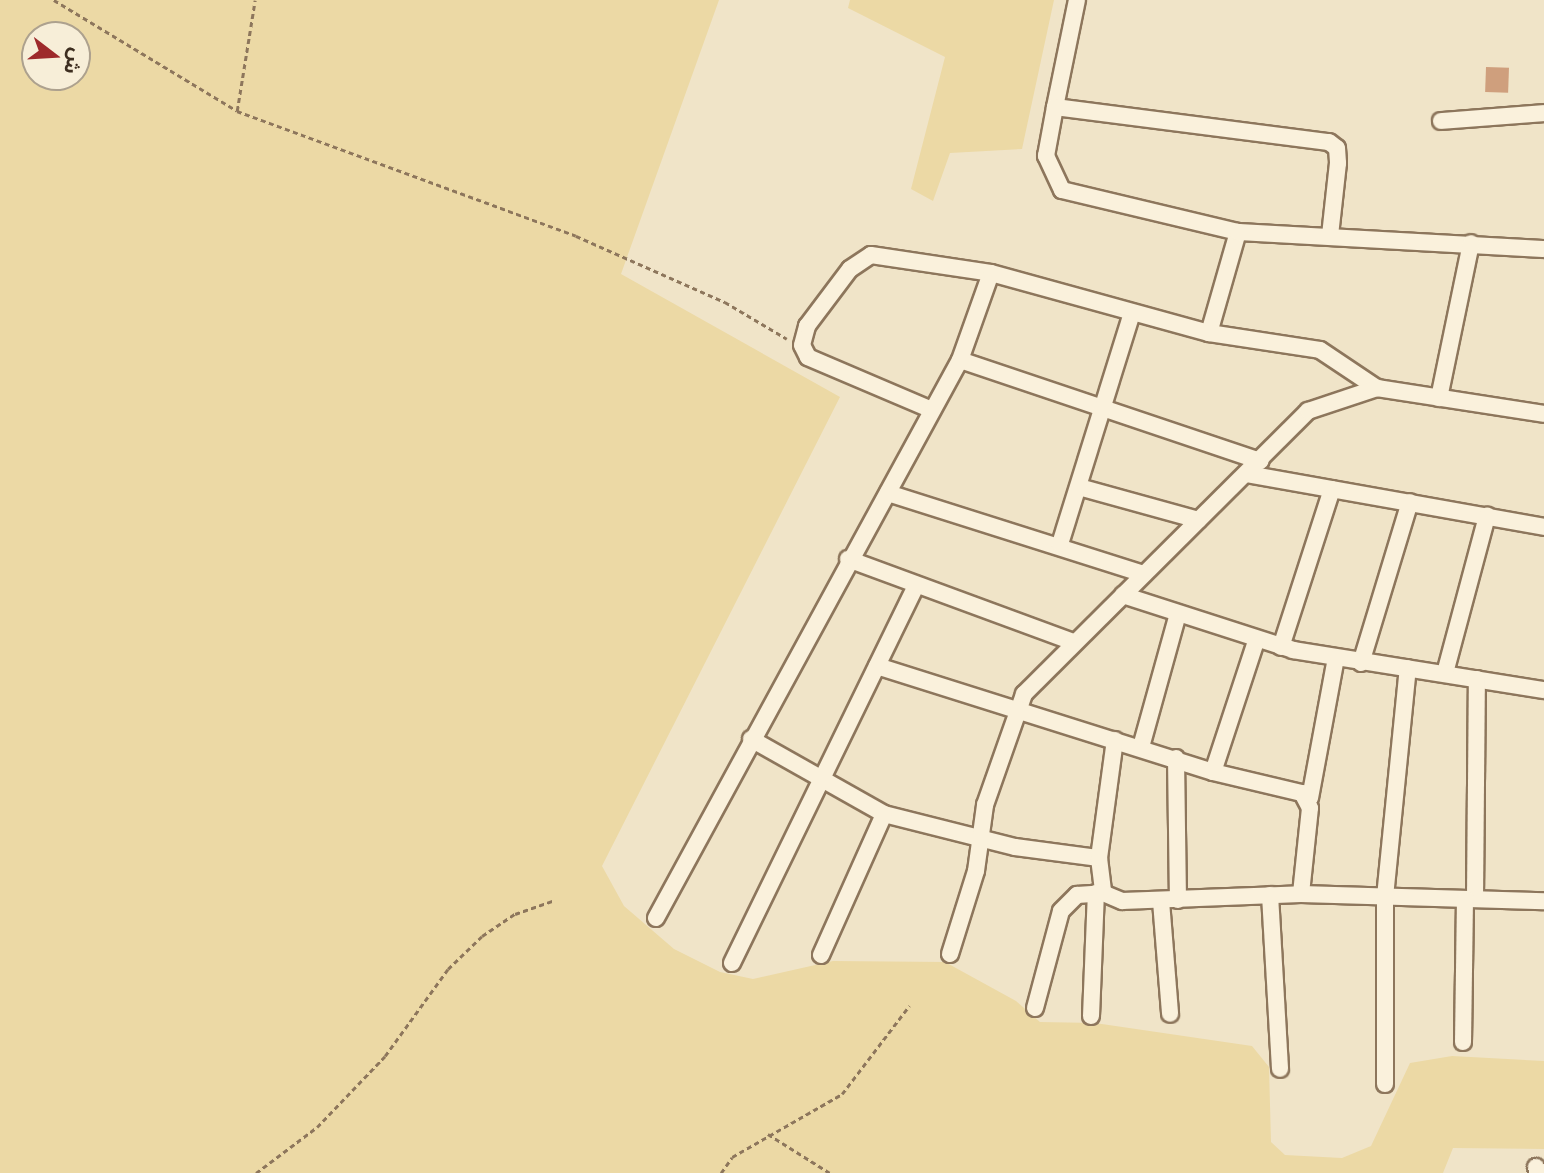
<!DOCTYPE html>
<meta charset="utf-8">
<style>
body{margin:0}
#map{position:relative;width:1544px;height:1173px;overflow:hidden;background:#f0e4c8;font-family:Lora,"Noto Sans Arabic",serif}
div>[style]{position:absolute}
.sand>*{inset:0;background:#ecd9a5}
.building>*{inset:0;background:#cf9f7d;transform-origin:0 0}
.path>*{height:2.5px;margin-top:-1.25px;transform-origin:0;background:repeating-linear-gradient(90deg,#8d765c 0 5px,transparent 0 8.5px)}
.roads{filter:drop-shadow(2px 0 #8d765c) drop-shadow(-2px 0 #8d765c) drop-shadow(0 2px #8d765c) drop-shadow(0 -2px #8d765c)}
.minor>*{height:16px;margin:-8px;padding:0 8px;transform-origin:8px;border-radius:8px;background:#faf1dc}
span{translate:-50% -50%;white-space:nowrap;text-align:center;line-height:1.15;-webkit-text-stroke:5px #f7eed8;paint-order:stroke}
.north{position:absolute;left:21px;top:21px;width:70px;height:70px;box-sizing:border-box;background:#f7eed8;border:2px solid #ada18e;border-radius:50%;rotate:107deg;font-size:19px;font-weight:700;line-height:28px;text-align:center;color:#3d2e20}
.north::after{content:'';display:block;margin:auto;width:24px;height:32px;background:#9e2a2b;clip-path:polygon(50% 0,100% 100%,50% 72%,0 100%)}
</style>
<div id="map">
<div class="sand">
<i style="clip-path:polygon(evenodd,0 0,719px 0,621px 274px,840px 397px,602px 866px,624px 906px,674px 949px,720px 972px,753px 979px,833px 961px,945px 962px,1016px 1001px,1040px 1022px,1095px 1023px,1252px 1046px,1269px 1067px,1271px 1142px,1285px 1155px,1342px 1158px,1371px 1146px,1410px 1063px,1452px 1056px,1544px 1061px,1544px 1149px,1453px 1148px,1443px 1173px,0 1173px,0 0,35px 35px,77px 35px,77px 77px,35px 77px,35px 35px)"></i>
<i style="clip-path:polygon(850px 0,1054px 0,1022px 149px,950px 153px,933px 201px,911px 189px,945px 57px,848px 8px)"></i>
</div>
<div class="building">
<i style="left:1486px;top:67px;width:23px;height:25px;rotate:2deg"></i>
</div>
<div class="path">
<i style="left:54px;top:0;width:214px;rotate:31.2deg"></i>
<i style="left:237px;top:111px;width:361px;rotate:20.2deg"></i>
<i style="left:576px;top:236px;width:163px;rotate:23.9deg"></i>
<i style="left:725px;top:302px;width:72px;rotate:30.8deg"></i>
<i style="left:237px;top:111px;width:112px;rotate:-80.8deg"></i>
<i style="left:768px;top:1134px;width:73px;rotate:32.2deg"></i>
<i style="left:256px;top:1173px;width:76px;rotate:-37deg"></i>
<i style="left:317px;top:1127px;width:98px;rotate:-46.2deg"></i>
<i style="left:385px;top:1056px;width:107px;rotate:-54.1deg"></i>
<i style="left:448px;top:969px;width:47px;rotate:-44.1deg"></i>
<i style="left:482px;top:936px;width:40px;rotate:-34deg"></i>
<i style="left:515px;top:914px;width:42px;rotate:-19.3deg"></i>
<i style="left:721px;top:1173px;width:19px;rotate:-55deg"></i>
<i style="left:732px;top:1157px;width:127px;rotate:-29.8deg"></i>
<i style="left:842px;top:1094px;width:111px;rotate:-52.7deg"></i>
</div>
<div class="roads">
<div class="minor">
<i style="left:1055px;top:107px;width:109px;rotate:-78.4deg"></i>
<i style="left:1441px;top:121px;width:103px;rotate:-4.4deg"></i>
<i style="left:1238px;top:232px;width:181px;rotate:-166.6deg"></i>
<i style="left:1062px;top:190px;width:38px;rotate:-115deg"></i>
<i style="left:1046px;top:156px;width:50px;rotate:-79.6deg"></i>
<i style="left:1055px;top:107px;width:276px;rotate:7.3deg"></i>
<i style="left:1329px;top:142px;width:10px;rotate:37deg"></i>
<i style="left:1337px;top:148px;width:15px;rotate:86deg"></i>
<i style="left:1338px;top:163px;width:73px;rotate:96.3deg"></i>
<i style="left:1209px;top:333px;width:105px;rotate:-74deg"></i>
<i style="left:1238px;top:232px;width:306px;rotate:3.2deg"></i>
<i style="left:960px;top:360px;width:317px;rotate:18.6deg"></i>
<i style="left:1439px;top:398px;width:158px;rotate:-78.3deg"></i>
<i style="left:932px;top:410px;width:135px;rotate:-156.9deg"></i>
<i style="left:808px;top:357px;width:13px;rotate:-117deg"></i>
<i style="left:802px;top:345px;width:20px;rotate:-75deg"></i>
<i style="left:807px;top:326px;width:71px;rotate:-53deg"></i>
<i style="left:850px;top:269px;width:25px;rotate:-34deg"></i>
<i style="left:871px;top:255px;width:121px;rotate:8.5deg"></i>
<i style="left:1247px;top:474px;width:302px;rotate:10.1deg"></i>
<i style="left:1079px;top:487px;width:124px;rotate:15.4deg"></i>
<i style="left:888px;top:493px;width:268px;rotate:17.6deg"></i>
<i style="left:1060px;top:544px;width:242px;rotate:-72.7deg"></i>
<i style="left:848px;top:559px;width:240px;rotate:20.2deg"></i>
<i style="left:1123px;top:595px;width:179px;rotate:17.9deg"></i>
<i style="left:1293px;top:650px;width:254px;rotate:9.1deg"></i>
<i style="left:1281px;top:647px;width:166px;rotate:-72.1deg"></i>
<i style="left:1361px;top:663px;width:168px;rotate:-73.1deg"></i>
<i style="left:877px;top:666px;width:352px;rotate:17.5deg"></i>
<i style="left:1213px;top:772px;width:91px;rotate:13.3deg"></i>
<i style="left:1302px;top:793px;width:17px;rotate:62deg"></i>
<i style="left:1310px;top:808px;width:86px;rotate:96deg"></i>
<i style="left:1445px;top:673px;width:163px;rotate:-75deg"></i>
<i style="left:751px;top:739px;width:153px;rotate:29.4deg"></i>
<i style="left:884px;top:814px;width:135px;rotate:14.1deg"></i>
<i style="left:1015px;top:847px;width:85px;rotate:7.5deg"></i>
<i style="left:1099px;top:858px;width:35px;rotate:83deg"></i>
<i style="left:1141px;top:747px;width:138px;rotate:-74.5deg"></i>
<i style="left:1176px;top:758px;width:142px;rotate:89.2deg"></i>
<i style="left:1213px;top:772px;width:138px;rotate:-71.8deg"></i>
<i style="left:1310px;top:798px;width:142px;rotate:-79.5deg"></i>
<i style="left:1099px;top:858px;width:119px;rotate:-82.3deg"></i>
<i style="left:1270px;top:895px;width:174px;rotate:86.7deg"></i>
<i style="left:1475px;top:898px;width:219px;rotate:-89.5deg"></i>
<i style="left:1161px;top:901px;width:113px;rotate:85.4deg"></i>
<i style="left:656px;top:918px;width:635px;rotate:-61.42deg"></i>
<i style="left:960px;top:360px;width:92px;rotate:-70.4deg"></i>
<i style="left:991px;top:273px;width:226px;rotate:15.4deg"></i>
<i style="left:1209px;top:333px;width:112px;rotate:8.7deg"></i>
<i style="left:1320px;top:350px;width:69px;rotate:33.7deg"></i>
<i style="left:1377px;top:388px;width:169px;rotate:8.8deg"></i>
<i style="left:950px;top:954px;width:87px;rotate:-72.6deg"></i>
<i style="left:976px;top:871px;width:67px;rotate:-82.2deg"></i>
<i style="left:985px;top:805px;width:118px;rotate:-70.6deg"></i>
<i style="left:1024px;top:694px;width:401px;rotate:-44.9deg"></i>
<i style="left:1308px;top:411px;width:73px;rotate:-18.4deg"></i>
<i style="left:821px;top:955px;width:154px;rotate:-65.9deg"></i>
<i style="left:732px;top:963px;width:420px;rotate:-64deg"></i>
<i style="left:1035px;top:1008px;width:100px;rotate:-75deg"></i>
<i style="left:1061px;top:911px;width:23px;rotate:-45deg"></i>
<i style="left:1077px;top:895px;width:26px;rotate:-4deg"></i>
<i style="left:1103px;top:893px;width:21px;rotate:23deg"></i>
<i style="left:1122px;top:901px;width:179px;rotate:-2.2deg"></i>
<i style="left:1301px;top:894px;width:243px;rotate:1.7deg"></i>
<i style="left:1091px;top:1016px;width:123px;rotate:-87.7deg"></i>
<i style="left:1463px;top:1042px;width:143px;rotate:-89.2deg"></i>
<i style="left:1385px;top:1084px;width:187px;rotate:-90deg"></i>
<i style="left:1385px;top:897px;width:230px;rotate:-84.3deg"></i>
<i style="left:1536px;top:1167px;width:6px;rotate:72deg"></i>
</div>
</div>
<div class="north">ش</div>
</div>
